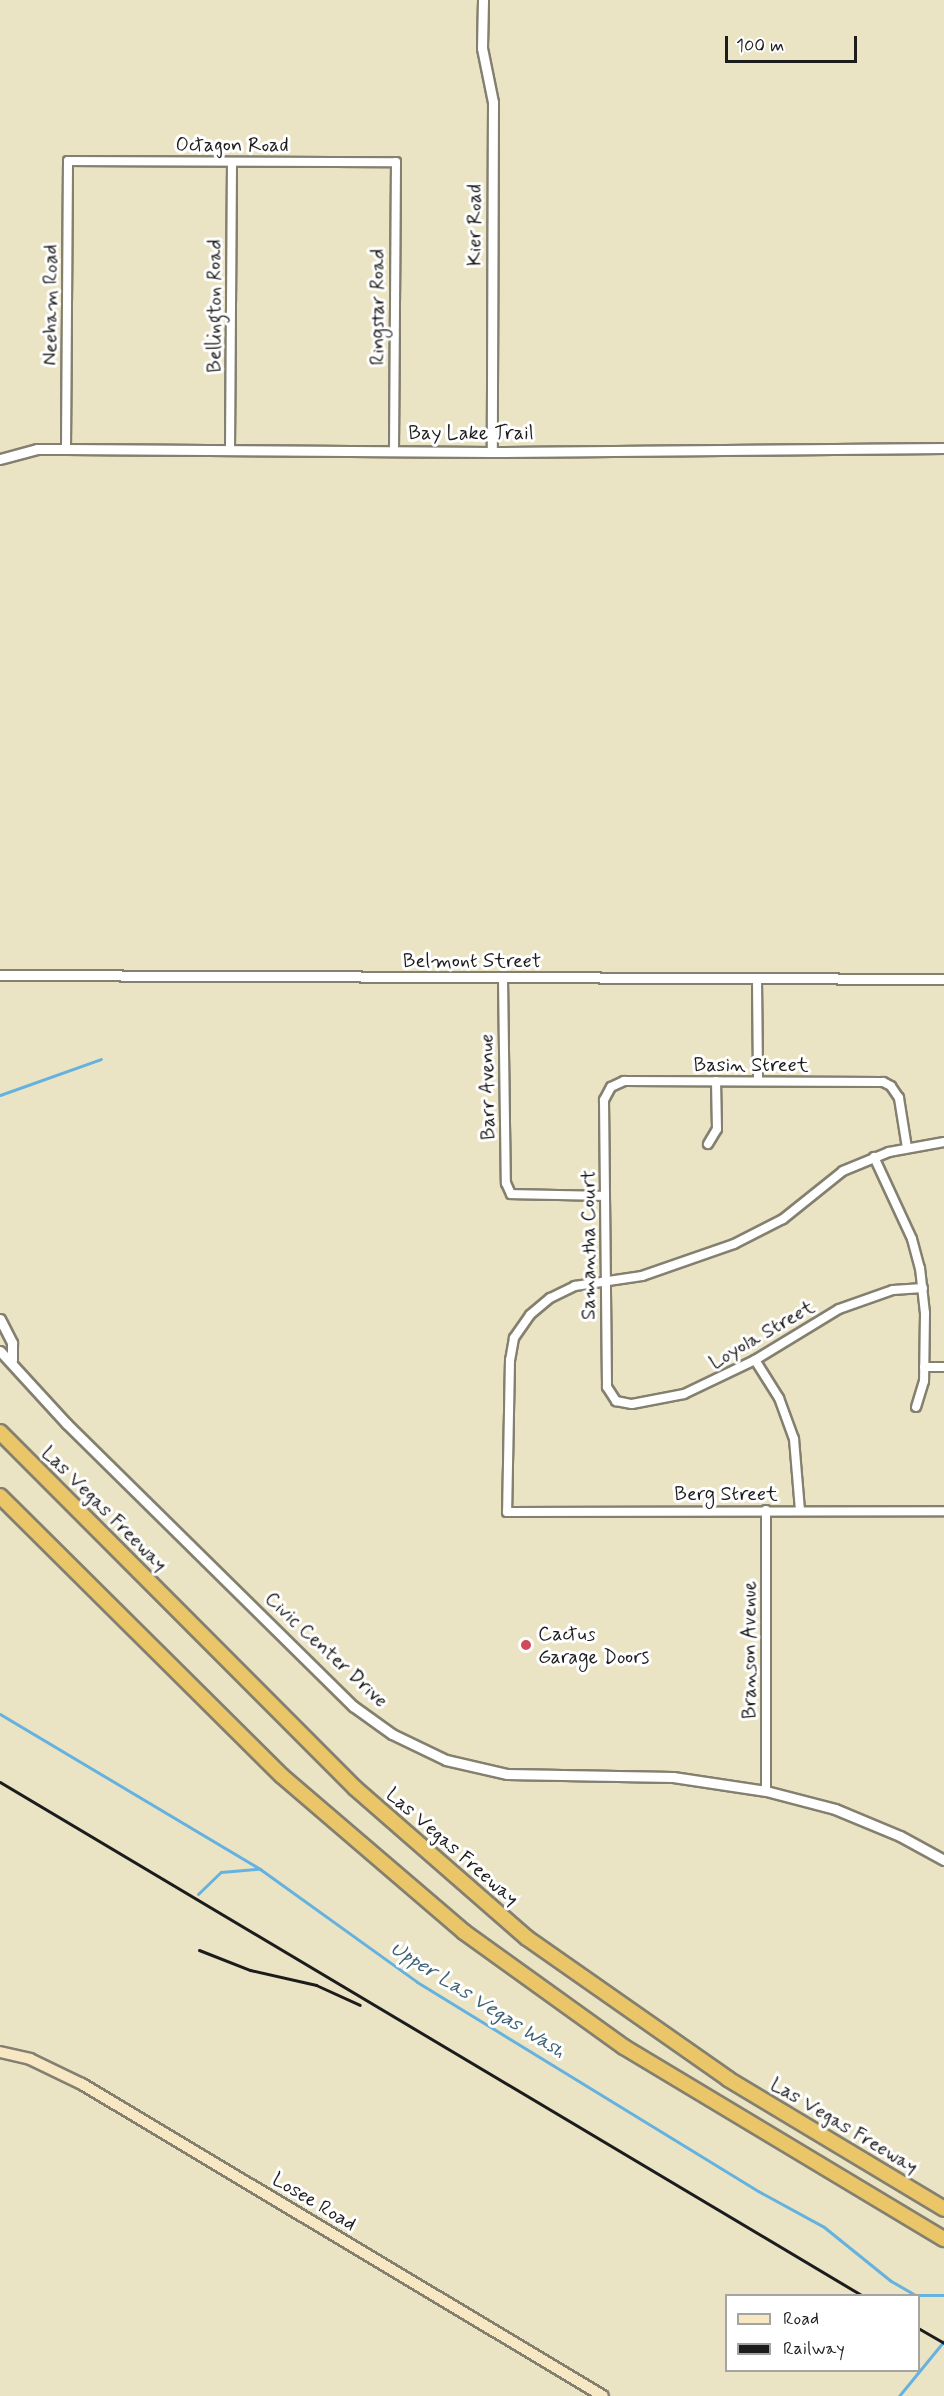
<!DOCTYPE html>
<style>
body{margin:0}
#map{position:relative;width:944px;height:2396px;overflow:hidden;background:#ebe4c4;font-family:Mynerve,sans-serif}
div>[style]{position:absolute}
.stream>*{height:3px;margin:-1.5px;padding:0 1.5px;transform-origin:1.5px;border-radius:1.5px;background:#66b2df}
.roads{filter:drop-shadow(2px 0 #848070) drop-shadow(-2px 0 #848070) drop-shadow(0 2px #848070) drop-shadow(0 -2px #848070)}
.minor>*{height:8px;margin:-4px;padding:0 4px;transform-origin:4px;border-radius:4px;background:#fff}
.tertiary>*{height:9px;margin:-4.5px;padding:0 4.5px;transform-origin:4.5px;border-radius:4.5px;background:#fff}
.secondary>*{height:10px;margin:-5px;padding:0 5px;transform-origin:5px;border-radius:5px;background:#f7e8c3}
.motorway>*{height:14px;margin:-7px;padding:0 7px;transform-origin:7px;border-radius:7px;background:#ebc669}
.rail>*{height:3px;margin:-1.5px;padding:0 1.5px;transform-origin:1.5px;border-radius:1.5px;background:#1c1c1c}
.dots>*{width:16px;height:16px;translate:-50% -50%;box-sizing:border-box;border:3px solid #fff;border-radius:50%}
span{translate:-50% -50%;white-space:nowrap;text-align:center;line-height:1.15;-webkit-text-stroke:6px #fff;paint-order:stroke}
.street-label{font-size:20px;color:#1c1c1c}
.poi-label{font-size:20px;color:#1c1c1c}
.left{translate:0 -50%;text-align:left}
.water-label{font-size:21px;color:#3d6074;font-style:italic}
.legend{position:absolute;left:725px;top:2294px;width:195px;height:78px;box-sizing:border-box;background:#fff;border:2px solid #a4a4a4;margin:0;padding:8px 10px;list-style:none;font-size:18px;color:#1c1c1c}
.legend li{display:flex;align-items:center;gap:12px;height:30px}
.legend b{width:30px;border:2px solid #a4a4a4}
.scale{position:absolute;left:725px;top:36px;width:132px;height:27px;box-sizing:border-box;border:3px solid #1c1c1c;border-top:0;padding-left:8px;font-size:18px;line-height:21px;white-space:nowrap;color:#1c1c1c;-webkit-text-stroke:4px #fff;paint-order:stroke}
</style>
<div id="map">
<div class="stream">
<i style="left:0;top:1095px;width:107px;rotate:-19.6deg"></i>
<i style="left:0;top:1714px;width:303px;rotate:30.8deg"></i>
<i style="left:260px;top:1869px;width:193px;rotate:35.7deg"></i>
<i style="left:417px;top:1982px;width:400px;rotate:31.5deg"></i>
<i style="left:758px;top:2191px;width:75px;rotate:28.6deg"></i>
<i style="left:824px;top:2227px;width:86px;rotate:38.9deg"></i>
<i style="left:891px;top:2281px;width:28px;rotate:30deg"></i>
<i style="left:915px;top:2295px;width:29px"></i>
<i style="left:198px;top:1894px;width:32px;rotate:-44deg"></i>
<i style="left:221px;top:1872px;width:38px;rotate:-5deg"></i>
<i style="left:899px;top:2396px;width:71px;rotate:-50.7deg"></i>
</div>
<div class="roads">
<div class="minor">
<i style="left:66px;top:449px;width:288px;rotate:-89.6deg"></i>
<i style="left:68px;top:161px;width:328px;rotate:0.2deg"></i>
<i style="left:396px;top:162px;width:289px;rotate:90.4deg"></i>
<i style="left:230px;top:450px;width:288px;rotate:-89.6deg"></i>
<i style="left:503px;top:979px;width:204px;rotate:89.2deg"></i>
<i style="left:506px;top:1183px;width:12px;rotate:66deg"></i>
<i style="left:511px;top:1194px;width:94px;rotate:1.2deg"></i>
<i style="left:757px;top:980px;width:101px;rotate:89.4deg"></i>
<i style="left:944px;top:1142px;width:56px;rotate:169.7deg"></i>
<i style="left:889px;top:1152px;width:50px;rotate:157.6deg"></i>
<i style="left:843px;top:1171px;width:77px;rotate:141.3deg"></i>
<i style="left:783px;top:1219px;width:55px;rotate:153deg"></i>
<i style="left:734px;top:1244px;width:97px;rotate:160.8deg"></i>
<i style="left:642px;top:1276px;width:68px;rotate:171.5deg"></i>
<i style="left:575px;top:1286px;width:28px;rotate:154deg"></i>
<i style="left:550px;top:1298px;width:26px;rotate:140deg"></i>
<i style="left:530px;top:1315px;width:28px;rotate:125deg"></i>
<i style="left:514px;top:1338px;width:22px;rotate:100deg"></i>
<i style="left:510px;top:1360px;width:152px;rotate:91.1deg"></i>
<i style="left:507px;top:1512px;width:437px;rotate:-0.1deg"></i>
<i style="left:708px;top:1144px;width:17px;rotate:-59deg"></i>
<i style="left:717px;top:1129px;width:48px;rotate:-91.2deg"></i>
<i style="left:907px;top:1148px;width:51px;rotate:-99.1deg"></i>
<i style="left:899px;top:1098px;width:14px;rotate:-124deg"></i>
<i style="left:891px;top:1086px;width:9px;rotate:-153deg"></i>
<i style="left:883px;top:1082px;width:259px;rotate:-179.8deg"></i>
<i style="left:624px;top:1081px;width:14px;rotate:155deg"></i>
<i style="left:611px;top:1087px;width:15px;rotate:118deg"></i>
<i style="left:604px;top:1100px;width:287px;rotate:89.4deg"></i>
<i style="left:607px;top:1387px;width:17px;rotate:57deg"></i>
<i style="left:616px;top:1401px;width:16px;rotate:11deg"></i>
<i style="left:632px;top:1404px;width:53px;rotate:-10.9deg"></i>
<i style="left:684px;top:1394px;width:79px;rotate:-25.6deg"></i>
<i style="left:755px;top:1360px;width:98px;rotate:-31.3deg"></i>
<i style="left:839px;top:1309px;width:57px;rotate:-19.4deg"></i>
<i style="left:893px;top:1290px;width:30px;rotate:-4deg"></i>
<i style="left:874px;top:1157px;width:90px;rotate:65.1deg"></i>
<i style="left:912px;top:1239px;width:30px;rotate:75deg"></i>
<i style="left:920px;top:1268px;width:45px;rotate:83.7deg"></i>
<i style="left:925px;top:1313px;width:68px;rotate:90.8deg"></i>
<i style="left:924px;top:1381px;width:27px;rotate:107deg"></i>
<i style="left:755px;top:1360px;width:45px;rotate:57.7deg"></i>
<i style="left:779px;top:1398px;width:44px;rotate:69.9deg"></i>
<i style="left:794px;top:1439px;width:71px;rotate:85.2deg"></i>
<i style="left:924px;top:1367px;width:20px"></i>
<i style="left:766px;top:1791px;width:281px;rotate:-90deg"></i>
</div>
<div class="tertiary">
<i style="left:483px;top:0;width:48px;rotate:91.2deg"></i>
<i style="left:482px;top:48px;width:55px;rotate:78.5deg"></i>
<i style="left:493px;top:102px;width:350px;rotate:90.2deg"></i>
<i style="left:0;top:459px;width:38px;rotate:-15deg"></i>
<i style="left:37px;top:449px;width:29px"></i>
<i style="left:66px;top:449px;width:426px;rotate:0.4deg"></i>
<i style="left:492px;top:452px;width:452px;rotate:-0.5deg"></i>
<i style="left:0;top:975px;width:944px;rotate:0.24deg"></i>
<i style="left:0;top:1319px;width:27px;rotate:63deg"></i>
<i style="left:12px;top:1343px;width:17px;rotate:90deg"></i>
<i style="left:0;top:1351px;width:99px;rotate:47.5deg"></i>
<i style="left:67px;top:1424px;width:402px;rotate:44.6deg"></i>
<i style="left:353px;top:1706px;width:48px;rotate:35.7deg"></i>
<i style="left:392px;top:1734px;width:60px;rotate:25.7deg"></i>
<i style="left:446px;top:1760px;width:63px;rotate:12.9deg"></i>
<i style="left:507px;top:1774px;width:166px;rotate:1deg"></i>
<i style="left:673px;top:1777px;width:94px;rotate:8.6deg"></i>
<i style="left:766px;top:1791px;width:71px;rotate:14.6deg"></i>
<i style="left:835px;top:1809px;width:70px;rotate:22.6deg"></i>
<i style="left:900px;top:1836px;width:50px;rotate:28.6deg"></i>
</div>
<div class="secondary">
<i style="left:0;top:2052px;width:31px;rotate:13deg"></i>
<i style="left:30px;top:2059px;width:58px;rotate:25.7deg"></i>
<i style="left:82px;top:2084px;width:607px;rotate:30.92deg"></i>
</div>
<div class="motorway">
<i style="left:0;top:1432px;width:503px;rotate:45.08deg"></i>
<i style="left:355px;top:1788px;width:228px;rotate:41.1deg"></i>
<i style="left:527px;top:1938px;width:246px;rotate:35deg"></i>
<i style="left:728px;top:2079px;width:252px;rotate:31deg"></i>
<i style="left:0;top:1496px;width:397px;rotate:44.8deg"></i>
<i style="left:282px;top:1776px;width:240px;rotate:40.6deg"></i>
<i style="left:464px;top:1932px;width:197px;rotate:35.7deg"></i>
<i style="left:624px;top:2047px;width:373px;rotate:31deg"></i>
</div>
</div>
<div class="rail">
<i style="left:0;top:1782px;width:1004px;rotate:30.78deg"></i>
<i style="left:199px;top:1950px;width:55px;rotate:21.4deg"></i>
<i style="left:250px;top:1970px;width:68px;rotate:12.8deg"></i>
<i style="left:316px;top:1985px;width:48px;rotate:24.4deg"></i>
<i style="left:918px;top:2328px;width:30px;rotate:30deg"></i>
</div>
<div class="dots">
<i style="left:526px;top:1645px;background:#d1495b"></i>
</div>
<div class="street-label">
<span style="left:232px;top:145px">Octagon Road</span>
<span style="left:475px;top:225px;rotate:-90deg">Kier Road</span>
<span style="left:51px;top:305px;rotate:-90deg">Neeham Road</span>
<span style="left:215px;top:306px;rotate:-90deg">Bellington Road</span>
<span style="left:378px;top:307px;rotate:-90deg">Ringstar Road</span>
<span style="left:471px;top:433px">Bay Lake Trail</span>
<span style="left:472px;top:961px">Belmont Street</span>
<span style="left:751px;top:1065px">Basin Street</span>
<span style="left:488px;top:1087px;rotate:-91deg">Barr Avenue</span>
<span style="left:589px;top:1245px;rotate:-90deg">Samantha Court</span>
<span style="left:762px;top:1335px;rotate:-30deg">Loyola Street</span>
<span style="left:726px;top:1494px">Berg Street</span>
<span style="left:104px;top:1509px;rotate:45deg">Las Vegas Freeway</span>
<span style="left:326px;top:1650px;rotate:43deg">Civic Center Drive</span>
<span style="left:750px;top:1650px;rotate:-90deg">Branson Avenue</span>
<span style="left:452px;top:1847px;rotate:41deg">Las Vegas Freeway</span>
<span style="left:844px;top:2126px;rotate:31deg">Las Vegas Freeway</span>
<span style="left:314px;top:2202px;rotate:31deg">Losee Road</span>
</div>
<div class="poi-label">
<span class="left" style="left:538px;top:1646px">Cactus<br>Garage Doors</span>
</div>
<div class="water-label">
<span style="left:478px;top:2000px;rotate:32deg">Upper Las Vegas Wash</span>
</div>
<ul class="legend">
<li><b style="height:8px;background:#f7e8c3"></b>Road</li>
<li><b style="height:8px;background:#1c1c1c"></b>Railway</li>
</ul>
<div class="scale">100 m</div>
</div>
